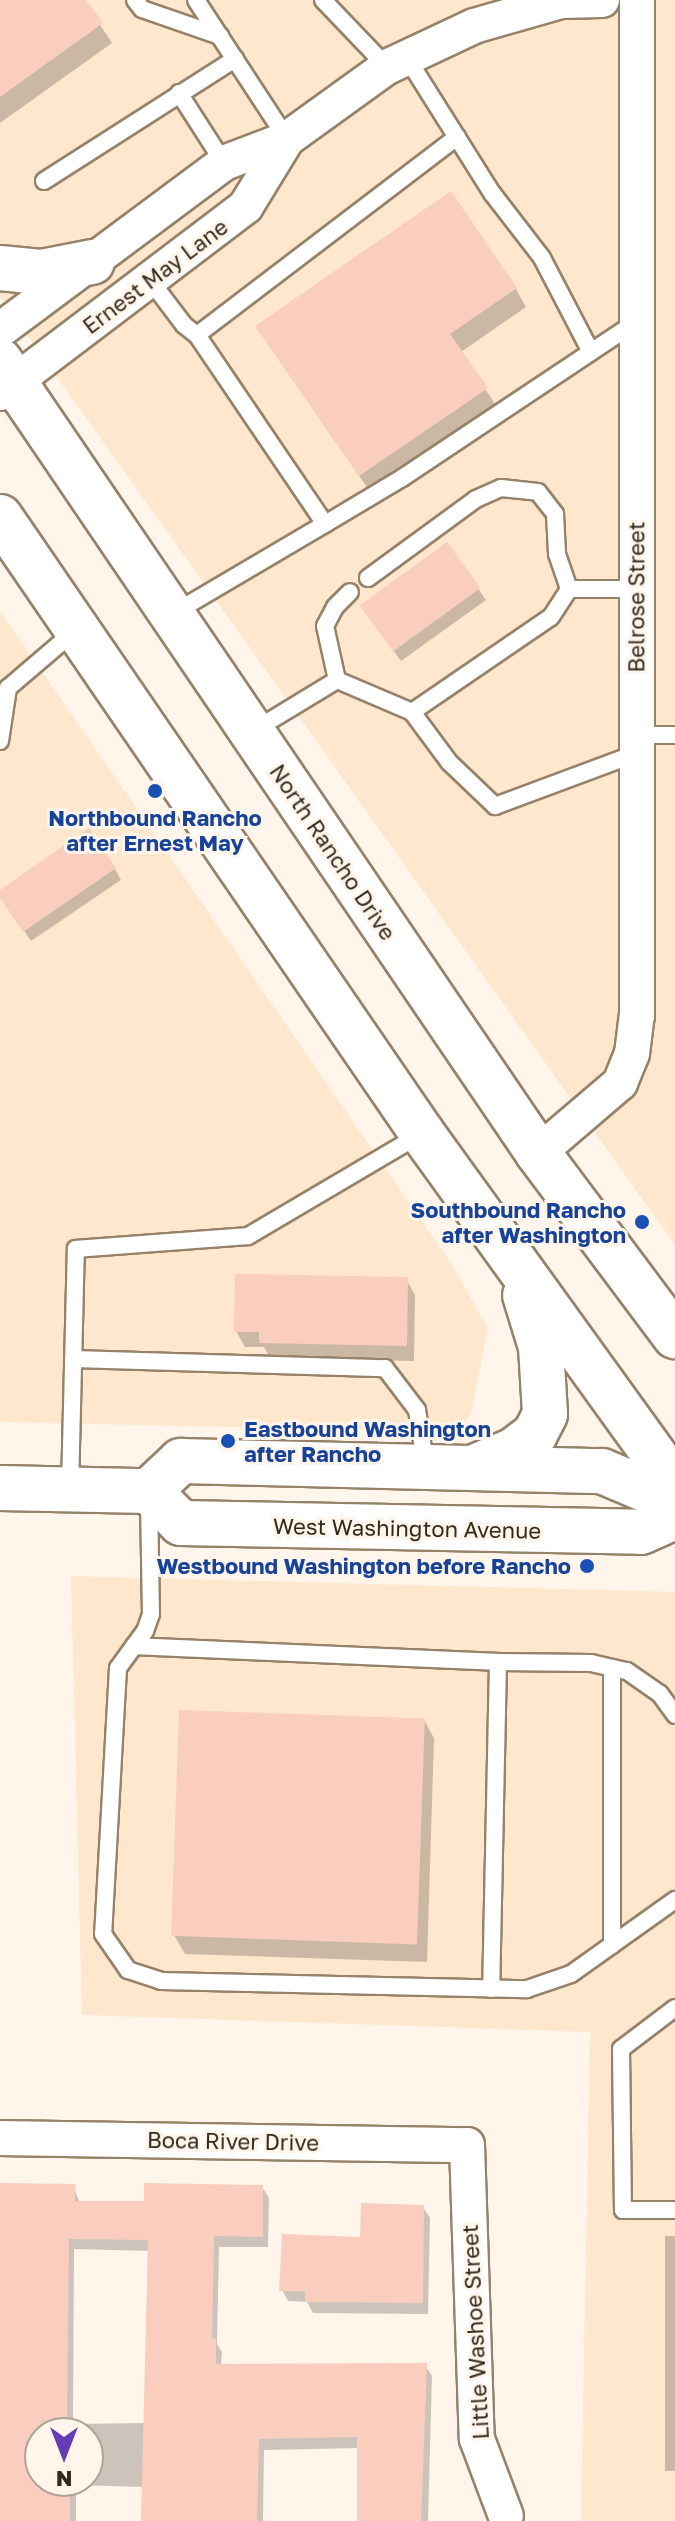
<!DOCTYPE html>
<style>
body{margin:0}
#map{position:relative;width:675px;height:2521px;overflow:hidden;background:#fff5ea;font-family:"Golos Text",sans-serif}
div>[style]{position:absolute}
.built>*{inset:0;background:#fee7cd}
.shadow>*{inset:0;background:#0003;transform-origin:0 0}
.building>*{inset:0;background:#f9cebe;transform-origin:0 0}
.roads{filter:drop-shadow(2px 0 #968269) drop-shadow(-2px 0 #968269) drop-shadow(0 2px #968269) drop-shadow(0 -2px #968269)}
.lane>*{height:16px;margin:-8px;padding:0 8px;transform-origin:8px;border-radius:8px;background:#fff}
.street>*{height:34px;margin:-17px;padding:0 17px;transform-origin:17px;border-radius:17px;background:#fff}
.primary>*{height:44px;margin:-22px;padding:0 22px;transform-origin:22px;border-radius:22px;background:#fff}
.dots>*{width:22px;height:22px;translate:-50% -50%;box-sizing:border-box;border:4px solid #fff5ea;border-radius:50%}
span{translate:-50% -50%;white-space:nowrap;text-align:center;line-height:1.15;-webkit-text-stroke:6px #fff5ea;paint-order:stroke}
.street-label{font-size:22px;color:#32291f}
.transit-label{font-size:22px;color:#164399;font-weight:700}
.right{translate:-100% -50%;text-align:right}
.left{translate:0 -50%;text-align:left}
.north{position:absolute;left:24px;top:2417px;width:80px;height:80px;box-sizing:border-box;background:#fff5ea;border:2px solid #ada399;border-radius:50%;rotate:180deg;font-size:22px;font-weight:700;line-height:32px;text-align:center;color:#32291f}
.north::after{content:'';display:block;margin:auto;width:28px;height:36px;background:#643db6;clip-path:polygon(50% 0,100% 100%,50% 72%,0 100%)}
</style>
<div id="map">
<div class="built">
<i style="clip-path:polygon(0 0,675px 0,675px 1245px,0 297px)"></i>
<i style="clip-path:polygon(0 611px,450px 1262px,488px 1328px,471px 1414px,456px 1432px,0 1422px)"></i>
<i style="clip-path:polygon(71px 1576px,675px 1592px,675px 2521px,581px 2521px,590px 2032px,82px 2015px)"></i>
</div>
<div class="shadow">
<i style="clip-path:polygon(0 0,84px 0,112px 43px,0 123px)"></i>
<i style="clip-path:polygon(516px 289px,526px 307px,461px 352px,497px 407px,371px 493px,268px 344px)"></i>
<i style="clip-path:polygon(447px 544px,486px 600px,401px 661px,368px 616px)"></i>
<i style="clip-path:polygon(115px 869px,121px 880px,31px 941px,0 896px)"></i>
<i style="clip-path:polygon(406px 1279px,415px 1295px,414px 1361px,270px 1358px,264px 1347px,245px 1347px,236px 1331px)"></i>
<i style="clip-path:polygon(424px 1720px,434px 1738px,427px 1962px,185px 1954px,174px 1935px)"></i>
<i style="clip-path:polygon(evenodd,0 2185px,73px 2186px,80px 2203px,146px 2203px,262px 2187px,269px 2198px,268px 2247px,219px 2247px,217px 2344px,222px 2352px,221px 2366px,425px 2365px,432px 2376px,428px 2521px,359px 2521px,359px 2448px,264px 2450px,263px 2521px,143px 2521px,143px 2487px,76px 2485px,76px 2521px,0 2521px,0 2185px,74px 2249px,150px 2251px,145px 2423px,73px 2424px,74px 2249px,0 2185px,40px 2433px,88px 2433px,88px 2481px,40px 2481px,40px 2433px)"></i>
<i style="clip-path:polygon(423px 2207px,430px 2218px,428px 2314px,313px 2313px,307px 2302px,288px 2301px,282px 2290px,362px 2239px)"></i>
<i style="left:665px;top:2236px;width:10px;height:235px"></i>
</div>
<div class="building">
<i style="clip-path:polygon(0 0,86px 0,103px 23px,0 97px)"></i>
<i style="clip-path:polygon(451px 191px,517px 288px,450px 334px,488px 388px,359px 476px,255px 326px)"></i>
<i style="left:447px;top:542px;width:57px;height:108px;rotate:54deg"></i>
<i style="clip-path:polygon(89px 828px,116px 868px,23px 932px,0 898px,0 890px)"></i>
<i style="clip-path:polygon(235px 1274px,408px 1277px,407px 1346px,259px 1343px,259px 1332px,234px 1332px)"></i>
<i style="left:179px;top:1710px;width:246px;height:226px;rotate:2deg"></i>
<i style="clip-path:polygon(0 2183px,75px 2184px,75px 2201px,144px 2201px,144px 2183px,263px 2185px,263px 2237px,214px 2236px,212px 2338px,216px 2339px,216px 2364px,427px 2363px,421px 2521px,357px 2521px,357px 2437px,259px 2439px,257px 2521px,141px 2521px,148px 2240px,69px 2239px,67px 2422px,70px 2422px,70px 2433px,40px 2433px,40px 2481px,70px 2481px,70px 2521px,0 2521px)"></i>
<i style="clip-path:polygon(361px 2203px,424px 2205px,423px 2303px,305px 2302px,305px 2291px,279px 2291px,282px 2234px,360px 2237px)"></i>
</div>
<div class="roads">
<div class="lane">
<i style="left:135px;top:0;width:11px;rotate:52deg"></i>
<i style="left:142px;top:9px;width:83px;rotate:19.1deg"></i>
<i style="left:196px;top:0;width:166px;rotate:56.8deg"></i>
<i style="left:323px;top:0;width:93px;rotate:46.3deg"></i>
<i style="left:407px;top:58px;width:160px;rotate:57.8deg"></i>
<i style="left:492px;top:193px;width:82px;rotate:52.4deg"></i>
<i style="left:542px;top:258px;width:106px;rotate:62.5deg"></i>
<i style="left:179px;top:93px;width:83px;rotate:57.3deg"></i>
<i style="left:44px;top:181px;width:227px;rotate:-32.6deg"></i>
<i style="left:150px;top:280px;width:56px;rotate:52.9deg"></i>
<i style="left:184px;top:325px;width:16px;rotate:38deg"></i>
<i style="left:197px;top:335px;width:228px;rotate:55.9deg"></i>
<i style="left:325px;top:524px;width:90px;rotate:-30.9deg"></i>
<i style="left:402px;top:478px;width:281px;rotate:-33.7deg"></i>
<i style="left:197px;top:335px;width:327px;rotate:-37.3deg"></i>
<i style="left:368px;top:578px;width:134px;rotate:-36.2deg"></i>
<i style="left:476px;top:499px;width:27px;rotate:-24deg"></i>
<i style="left:501px;top:488px;width:37px;rotate:6deg"></i>
<i style="left:538px;top:492px;width:28px;rotate:52deg"></i>
<i style="left:555px;top:514px;width:40px;rotate:87.1deg"></i>
<i style="left:557px;top:554px;width:37px;rotate:71deg"></i>
<i style="left:172px;top:614px;width:178px;rotate:-30.5deg"></i>
<i style="left:337px;top:680px;width:55px;rotate:-102.5deg"></i>
<i style="left:325px;top:626px;width:21px;rotate:-62deg"></i>
<i style="left:335px;top:607px;width:21px;rotate:-45deg"></i>
<i style="left:412px;top:712px;width:62px;rotate:53.5deg"></i>
<i style="left:449px;top:762px;width:64px;rotate:43.7deg"></i>
<i style="left:495px;top:806px;width:149px;rotate:-20.4deg"></i>
<i style="left:253px;top:731px;width:98px;rotate:-31.3deg"></i>
<i style="left:337px;top:680px;width:82px;rotate:23.1deg"></i>
<i style="left:412px;top:712px;width:168px;rotate:-34.4deg"></i>
<i style="left:551px;top:617px;width:33px;rotate:-57deg"></i>
<i style="left:569px;top:589px;width:67px"></i>
<i style="left:635px;top:735px;width:40px"></i>
<i style="left:0;top:741px;width:54px;rotate:-81.4deg"></i>
<i style="left:8px;top:688px;width:91px;rotate:-40.5deg"></i>
<i style="left:73px;top:1359px;width:312px;rotate:1.7deg"></i>
<i style="left:385px;top:1368px;width:53px;rotate:52.7deg"></i>
<i style="left:417px;top:1410px;width:58px;rotate:81deg"></i>
<i style="left:70px;top:1489px;width:240px;rotate:-88.6deg"></i>
<i style="left:76px;top:1249px;width:172px;rotate:-4.3deg"></i>
<i style="left:248px;top:1236px;width:201px;rotate:-30.5deg"></i>
<i style="left:149px;top:1501px;width:113px;rotate:89deg"></i>
<i style="left:151px;top:1614px;width:18px;rotate:109deg"></i>
<i style="left:145px;top:1631px;width:46px;rotate:126.1deg"></i>
<i style="left:118px;top:1668px;width:266px;rotate:93.2deg"></i>
<i style="left:103px;top:1934px;width:44px;rotate:55.2deg"></i>
<i style="left:128px;top:1970px;width:35px;rotate:18deg"></i>
<i style="left:161px;top:1981px;width:366px;rotate:1.3deg"></i>
<i style="left:527px;top:1989px;width:46px;rotate:-18.8deg"></i>
<i style="left:571px;top:1974px;width:128px;rotate:-35.4deg"></i>
<i style="left:134px;top:1646px;width:364px;rotate:2.5deg"></i>
<i style="left:498px;top:1662px;width:327px;rotate:91.2deg"></i>
<i style="left:498px;top:1662px;width:93px;rotate:0.6deg"></i>
<i style="left:591px;top:1663px;width:37px;rotate:13deg"></i>
<i style="left:627px;top:1671px;width:40px;rotate:34.9deg"></i>
<i style="left:660px;top:1694px;width:26px;rotate:54deg"></i>
<i style="left:612px;top:1945px;width:277px;rotate:-90deg"></i>
<i style="left:675px;top:2008px;width:68px;rotate:142.8deg"></i>
<i style="left:621px;top:2049px;width:161px;rotate:89.3deg"></i>
<i style="left:623px;top:2210px;width:52px"></i>
</div>
<div class="street">
<i style="left:0;top:330px;width:279px;rotate:-36.7deg"></i>
<i style="left:224px;top:163px;width:67px;rotate:-20.9deg"></i>
<i style="left:287px;top:139px;width:123px;rotate:-35.8deg"></i>
<i style="left:387px;top:67px;width:96px;rotate:-25.2deg"></i>
<i style="left:474px;top:26px;width:91px;rotate:-16deg"></i>
<i style="left:561px;top:1px;width:41px;rotate:-1.4deg"></i>
<i style="left:0;top:393px;width:309px;rotate:-37.2deg"></i>
<i style="left:246px;top:206px;width:79px;rotate:-58.5deg"></i>
<i style="left:538px;top:1153px;width:108px;rotate:-40.5deg"></i>
<i style="left:620px;top:1083px;width:31px;rotate:-68deg"></i>
<i style="left:632px;top:1054px;width:38px;rotate:-83deg"></i>
<i style="left:637px;top:1016px;width:1016px;rotate:-90deg"></i>
<i style="left:0;top:2138px;width:467px;rotate:0.9deg"></i>
<i style="left:467px;top:2145px;width:294px;rotate:88.1deg"></i>
<i style="left:477px;top:2439px;width:82px;rotate:69.4deg"></i>
</div>
<div class="primary">
<i style="left:0;top:268px;width:41px;rotate:5.6deg"></i>
<i style="left:41px;top:272px;width:52px;rotate:-11.1deg"></i>
<i style="left:0;top:361px;width:957px;rotate:55.81deg"></i>
<i style="left:538px;top:1153px;width:229px;rotate:53.2deg"></i>
<i style="left:0;top:517px;width:747px;rotate:55.59deg"></i>
<i style="left:422px;top:1133px;width:433px;rotate:54.2deg"></i>
<i style="left:477px;top:1466px;width:40px;rotate:-23.4deg"></i>
<i style="left:514px;top:1450px;width:26px;rotate:-37deg"></i>
<i style="left:535px;top:1434px;width:22px;rotate:-63deg"></i>
<i style="left:545px;top:1414px;width:67px;rotate:-93.4deg"></i>
<i style="left:541px;top:1347px;width:54px;rotate:-107.1deg"></i>
<i style="left:0;top:1488px;width:149px;rotate:1.2deg"></i>
<i style="left:149px;top:1491px;width:45px;rotate:45deg"></i>
<i style="left:181px;top:1523px;width:460px;rotate:1.1deg"></i>
<i style="left:641px;top:1532px;width:37px;rotate:-24deg"></i>
<i style="left:149px;top:1491px;width:44px;rotate:-43.2deg"></i>
<i style="left:181px;top:1461px;width:421px;rotate:1.4deg"></i>
<i style="left:602px;top:1471px;width:79px;rotate:23deg"></i>
</div>
</div>
<div class="dots">
<i style="left:155px;top:791px;background:#1a4fb4"></i>
<i style="left:642px;top:1222px;background:#1a4fb4"></i>
<i style="left:228px;top:1441px;background:#1a4fb4"></i>
<i style="left:587px;top:1566px;background:#1a4fb4"></i>
</div>
<div class="street-label">
<span style="left:155px;top:276px;rotate:-37deg">Ernest May Lane</span>
<span style="left:636px;top:597px;rotate:-90deg">Belrose Street</span>
<span style="left:333px;top:852px;rotate:56deg">North Rancho Drive</span>
<span style="left:407px;top:1528px;rotate:1deg">West Washington Avenue</span>
<span style="left:233px;top:2141px;rotate:1deg">Boca River Drive</span>
<span style="left:475px;top:2332px;rotate:-93deg">Little Washoe Street</span>
</div>
<div class="transit-label">
<span style="left:155px;top:830px">Northbound Rancho<br>after Ernest May</span>
<span class="right" style="left:626px;top:1222px">Southbound Rancho<br>after Washington</span>
<span class="left" style="left:244px;top:1441px">Eastbound Washington<br>after Rancho</span>
<span class="right" style="left:571px;top:1566px">Westbound Washington before Rancho</span>
</div>
<div class="north">N</div>
</div>
